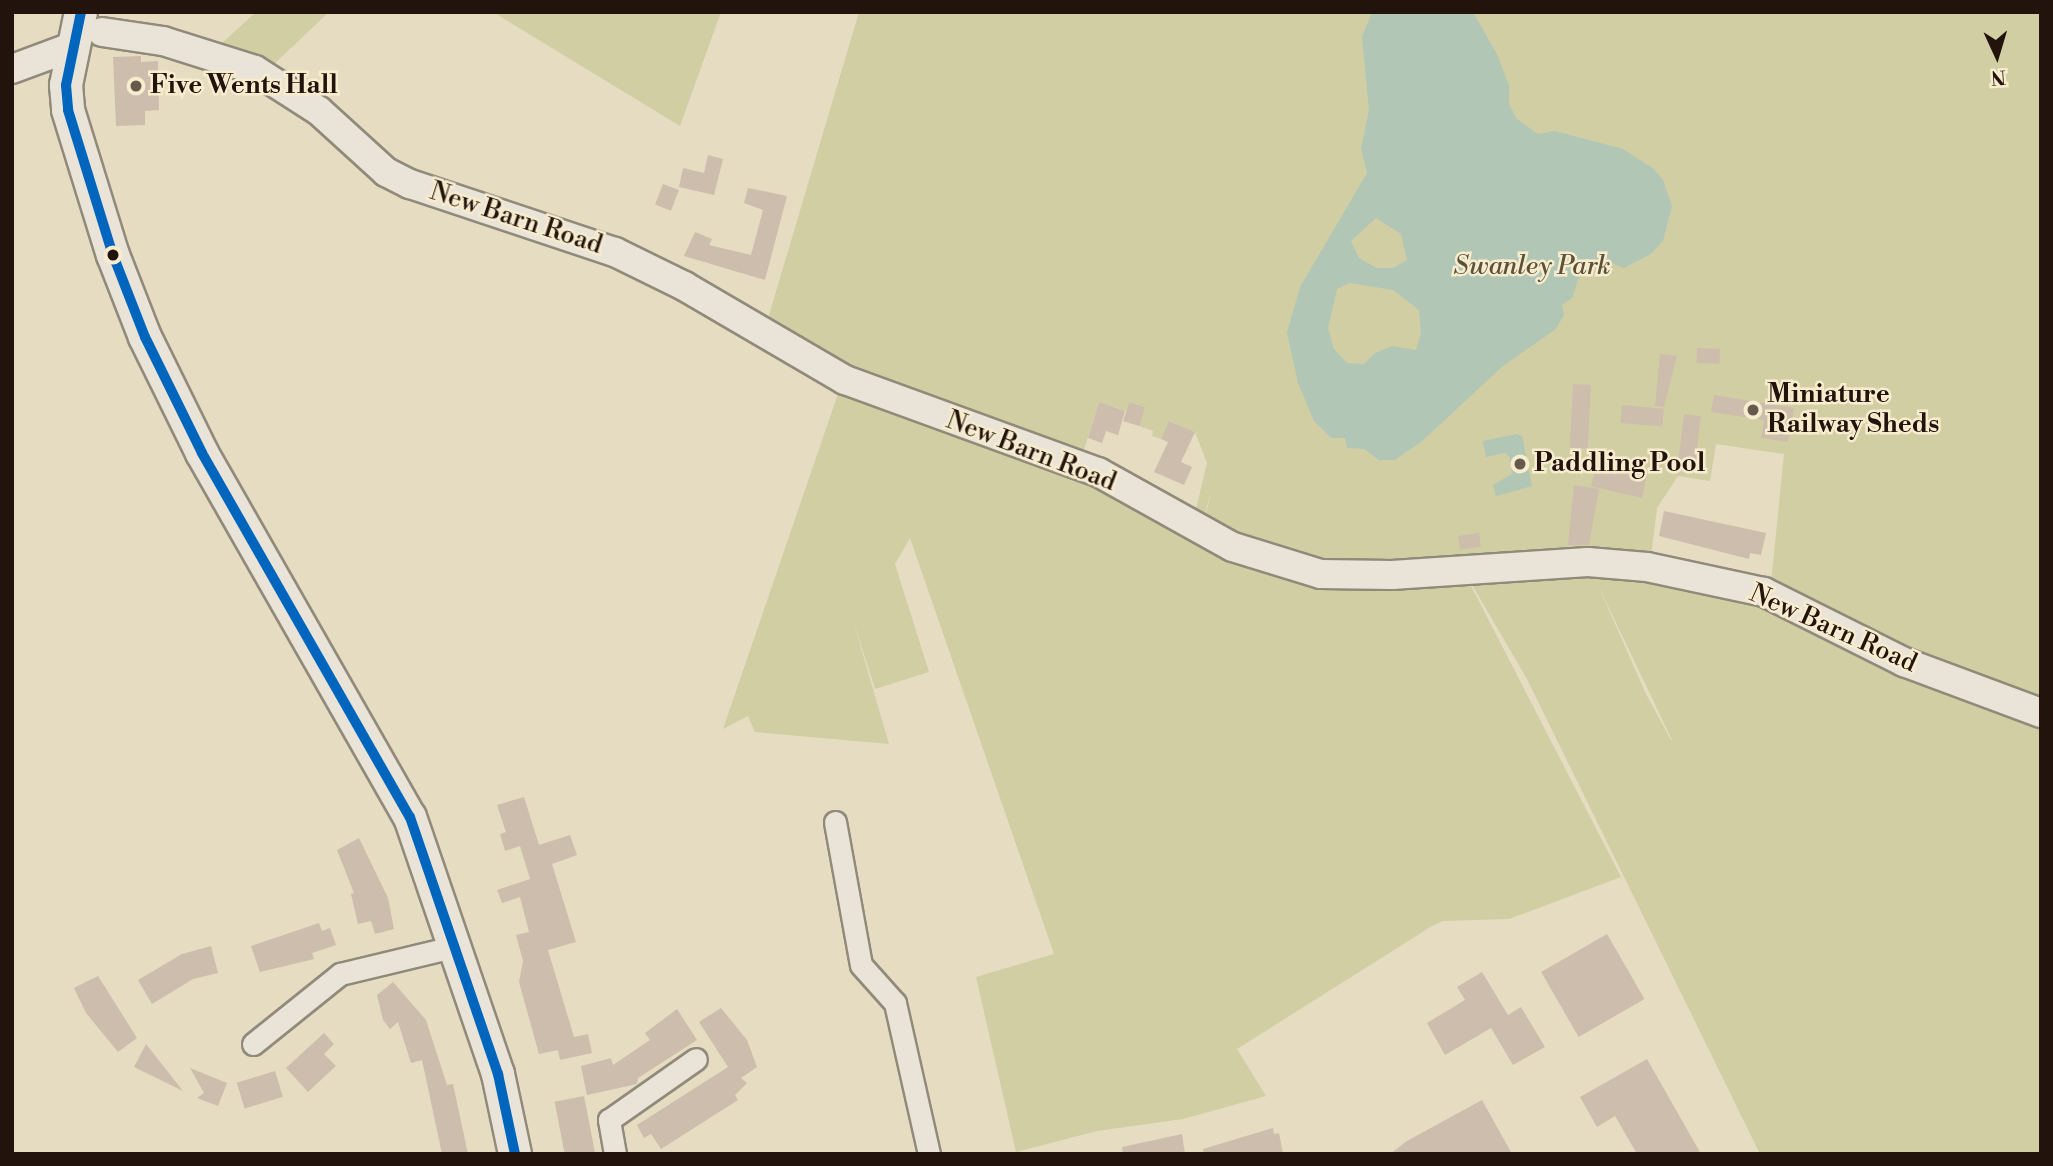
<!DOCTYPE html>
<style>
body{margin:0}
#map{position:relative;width:2053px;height:1166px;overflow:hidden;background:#e5dcc2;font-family:"Libre Bodoni",serif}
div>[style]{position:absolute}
.green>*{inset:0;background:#d1cea3}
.water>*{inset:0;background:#b1c6b5}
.building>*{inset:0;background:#cdbdac;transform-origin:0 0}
.roads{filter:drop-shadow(2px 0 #918a7a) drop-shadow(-2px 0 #918a7a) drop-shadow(0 2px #918a7a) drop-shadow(0 -2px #918a7a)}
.minor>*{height:21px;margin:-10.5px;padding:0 10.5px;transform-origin:10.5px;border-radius:10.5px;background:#e9e4d7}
.tertiary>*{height:28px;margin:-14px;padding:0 14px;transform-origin:14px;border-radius:14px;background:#e9e4d7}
.secondary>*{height:32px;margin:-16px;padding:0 16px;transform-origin:16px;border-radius:16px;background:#e9e4d7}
.bus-1>*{height:10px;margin:-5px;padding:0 5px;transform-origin:5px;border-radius:5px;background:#0065bd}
.dots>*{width:19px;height:19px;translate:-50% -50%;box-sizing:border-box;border:4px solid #f7ecce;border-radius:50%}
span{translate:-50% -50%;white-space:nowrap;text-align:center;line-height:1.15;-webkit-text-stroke:5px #f7ecce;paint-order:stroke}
.poi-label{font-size:26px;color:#22140c;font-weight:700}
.left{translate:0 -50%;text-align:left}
.street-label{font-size:26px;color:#22140c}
.park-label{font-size:26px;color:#5a5138;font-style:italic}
.frame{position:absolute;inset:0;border:14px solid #22140c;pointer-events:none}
.north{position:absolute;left:1962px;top:21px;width:70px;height:70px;-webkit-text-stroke:5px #f7ecce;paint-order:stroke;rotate:176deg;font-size:19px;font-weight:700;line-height:28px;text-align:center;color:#22140c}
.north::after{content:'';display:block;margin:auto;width:24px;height:32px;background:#22140c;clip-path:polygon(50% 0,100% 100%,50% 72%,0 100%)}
</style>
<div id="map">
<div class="green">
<i style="clip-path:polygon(256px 12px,329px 12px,272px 66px,222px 43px)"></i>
<i style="clip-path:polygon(493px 12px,721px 12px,680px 126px)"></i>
<i style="clip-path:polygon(859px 12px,2041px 12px,2041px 708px,1921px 663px,1771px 583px,1784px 454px,1716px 444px,1710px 481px,1678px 476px,1657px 508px,1651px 557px,1360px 571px,1203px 526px,1212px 488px,1202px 524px,1195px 513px,1207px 463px,1195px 432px,1170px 421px,1161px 439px,1152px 436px,1153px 431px,1139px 426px,1145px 407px,1129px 402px,1126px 411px,1099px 402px,1082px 456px,1041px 445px,764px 332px)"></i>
<i style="clip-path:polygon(841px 385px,1061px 464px,1229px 552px,1467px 578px,1621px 877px,1509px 919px,1443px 921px,1432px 926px,1237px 1049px,1266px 1096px,1183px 1119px,1097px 1131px,1016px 1152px,976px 977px,1054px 954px,910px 538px,895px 564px,929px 672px,875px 689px,852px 617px,889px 744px,755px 732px,748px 716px,723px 729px)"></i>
<i style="clip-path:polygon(evenodd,1590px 568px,1743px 594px,2041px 718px,2041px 1154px,1760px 1154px,1527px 679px,1468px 578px,1590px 568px,1597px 583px,1672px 740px,1671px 740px,1646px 694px,1597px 583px)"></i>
</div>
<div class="water">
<i style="clip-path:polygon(evenodd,1372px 12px,1473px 12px,1498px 56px,1509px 86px,1509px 104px,1517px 119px,1538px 134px,1555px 131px,1623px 149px,1654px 169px,1663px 180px,1672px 206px,1663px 241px,1651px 254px,1624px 268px,1606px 261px,1587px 269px,1578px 279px,1573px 297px,1562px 305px,1564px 315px,1556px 329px,1503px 366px,1421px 442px,1395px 460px,1379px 460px,1364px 449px,1347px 448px,1345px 438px,1331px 438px,1314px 421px,1298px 383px,1287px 333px,1300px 287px,1367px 173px,1361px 149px,1369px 110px,1362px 37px,1372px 12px,1376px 218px,1401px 234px,1407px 260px,1393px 268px,1377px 268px,1359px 258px,1351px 241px,1376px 218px,1372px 12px,1350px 283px,1393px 290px,1419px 310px,1421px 333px,1416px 350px,1392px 346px,1375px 353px,1364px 364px,1347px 363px,1334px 349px,1328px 328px,1337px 289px,1350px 283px)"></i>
<i style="clip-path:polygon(1516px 434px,1522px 436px,1532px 486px,1496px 496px,1493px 485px,1512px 474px,1510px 457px,1505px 453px,1486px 457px,1483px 441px)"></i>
</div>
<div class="building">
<i style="clip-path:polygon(141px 56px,141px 62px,158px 61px,159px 110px,145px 111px,145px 125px,116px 126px,113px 57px)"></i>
<i style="clip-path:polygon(708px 155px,723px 159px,714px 195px,679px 187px,683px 168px,704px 173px)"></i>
<i style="left:663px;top:184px;width:17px;height:22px;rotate:21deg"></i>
<i style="clip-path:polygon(748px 188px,787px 196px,765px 280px,684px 256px,695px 232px,712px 239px,709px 245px,751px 255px,763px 210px,744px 203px)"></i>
<i style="left:1697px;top:348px;width:23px;height:15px;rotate:2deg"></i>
<i style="clip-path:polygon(1660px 354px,1677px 356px,1664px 407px,1655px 406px)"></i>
<i style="left:1573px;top:384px;width:18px;height:64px;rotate:3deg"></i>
<i style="clip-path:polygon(1714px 395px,1794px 408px,1788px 442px,1761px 438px,1764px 420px,1711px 412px)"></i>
<i style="clip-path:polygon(1099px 402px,1125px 411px,1118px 435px,1106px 431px,1102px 443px,1088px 438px)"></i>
<i style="left:1129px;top:402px;width:17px;height:20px;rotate:17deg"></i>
<i style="left:1622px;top:405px;width:42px;height:18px;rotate:5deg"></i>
<i style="left:1684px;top:414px;width:17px;height:46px;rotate:7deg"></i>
<i style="clip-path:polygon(1169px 421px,1195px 432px,1181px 462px,1192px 467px,1184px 485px,1154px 472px,1168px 442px,1161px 439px)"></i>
<i style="left:1597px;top:461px;width:52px;height:26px;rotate:13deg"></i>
<i style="clip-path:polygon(1574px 485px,1599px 489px,1589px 545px,1568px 545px)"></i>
<i style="clip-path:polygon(1664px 511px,1766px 533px,1761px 555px,1750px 553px,1749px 559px,1659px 536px)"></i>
<i style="left:1479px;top:533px;width:14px;height:21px;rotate:82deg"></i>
<i style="clip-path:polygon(524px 797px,539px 845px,570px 835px,577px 855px,552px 864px,576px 942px,548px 950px,574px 1037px,588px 1034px,592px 1053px,560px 1060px,558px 1050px,539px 1054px,519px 982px,523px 961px,516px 935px,529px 932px,520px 897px,502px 903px,497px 890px,530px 879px,520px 846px,505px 851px,500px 834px,506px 832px,497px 805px)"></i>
<i style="clip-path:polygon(359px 838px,388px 898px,394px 929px,375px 934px,371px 921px,358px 924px,351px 894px,354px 893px,337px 850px)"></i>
<i style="clip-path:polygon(319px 923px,322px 931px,330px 928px,336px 945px,312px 953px,314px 959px,260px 972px,251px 946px)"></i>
<i style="left:1607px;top:934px;width:75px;height:76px;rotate:60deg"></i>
<i style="clip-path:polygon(211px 946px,218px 973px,193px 979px,152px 1004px,138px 980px,182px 954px)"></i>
<i style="clip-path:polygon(1482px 972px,1508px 1015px,1521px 1007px,1545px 1047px,1513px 1065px,1491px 1028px,1445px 1055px,1427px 1023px,1465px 1000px,1457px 987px)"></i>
<i style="clip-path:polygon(98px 976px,137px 1038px,118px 1052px,86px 1013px,74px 988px)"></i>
<i style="clip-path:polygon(393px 982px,426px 1020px,447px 1085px,453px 1084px,468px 1154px,442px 1154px,422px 1060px,411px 1063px,398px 1022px,390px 1029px,383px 1020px,377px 995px)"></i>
<i style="clip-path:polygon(721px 1008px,747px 1040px,757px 1067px,741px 1078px,747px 1083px,735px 1095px,738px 1100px,661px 1149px,651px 1134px,644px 1138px,637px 1125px,728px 1067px,699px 1022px)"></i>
<i style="clip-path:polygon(677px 1009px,697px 1040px,638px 1078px,637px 1084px,587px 1095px,581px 1066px,611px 1058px,613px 1065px,650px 1040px,645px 1033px)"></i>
<i style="clip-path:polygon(324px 1033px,334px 1044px,324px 1054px,336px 1066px,308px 1092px,286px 1068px)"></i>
<i style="clip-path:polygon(146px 1044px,183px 1091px,134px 1067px)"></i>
<i style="clip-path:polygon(1647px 1059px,1701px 1154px,1637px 1154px,1615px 1116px,1597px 1127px,1580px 1097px)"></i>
<i style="clip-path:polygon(190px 1068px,227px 1083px,218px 1106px,197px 1098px,204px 1093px)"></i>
<i style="left:275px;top:1071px;width:27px;height:40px;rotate:73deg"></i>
<i style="left:584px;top:1096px;width:59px;height:30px;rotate:79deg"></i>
<i style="clip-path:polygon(1482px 1100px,1512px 1154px,1390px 1154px,1407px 1141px)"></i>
<i style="clip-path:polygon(1273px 1128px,1274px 1134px,1279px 1133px,1283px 1154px,1204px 1154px,1203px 1149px)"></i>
<i style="clip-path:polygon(1182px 1134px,1185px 1154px,1123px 1154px,1122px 1147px)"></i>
</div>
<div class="roads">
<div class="minor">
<i style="left:835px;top:822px;width:145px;rotate:79.7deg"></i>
<i style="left:861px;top:965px;width:51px;rotate:48.2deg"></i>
<i style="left:895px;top:1003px;width:155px;rotate:77.3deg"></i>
<i style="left:253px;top:1044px;width:112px;rotate:-38.8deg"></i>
<i style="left:340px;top:974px;width:120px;rotate:-13.5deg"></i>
<i style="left:615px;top:1154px;width:35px;rotate:-100deg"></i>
<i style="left:609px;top:1120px;width:106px;rotate:-35deg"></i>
</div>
<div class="tertiary">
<i style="left:102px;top:32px;width:62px;rotate:8.4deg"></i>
<i style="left:163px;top:41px;width:96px;rotate:17.5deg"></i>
<i style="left:255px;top:70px;width:76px;rotate:32.6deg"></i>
<i style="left:319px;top:111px;width:91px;rotate:42.3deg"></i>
<i style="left:386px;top:172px;width:27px;rotate:27deg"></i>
<i style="left:410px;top:184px;width:216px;rotate:18.4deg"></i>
<i style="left:615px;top:252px;width:77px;rotate:26.2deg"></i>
<i style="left:684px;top:286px;width:186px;rotate:30.3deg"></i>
<i style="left:845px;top:380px;width:269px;rotate:20deg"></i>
<i style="left:1098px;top:472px;width:154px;rotate:29.1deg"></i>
<i style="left:1233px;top:547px;width:92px;rotate:17.1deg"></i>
<i style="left:1321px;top:574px;width:71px;rotate:0.8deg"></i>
<i style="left:1392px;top:575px;width:196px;rotate:-3.8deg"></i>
<i style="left:1588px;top:562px;width:59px;rotate:4.8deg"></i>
<i style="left:1647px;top:567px;width:120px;rotate:12.1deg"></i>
<i style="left:1764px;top:592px;width:157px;rotate:26.6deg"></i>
<i style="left:1904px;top:662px;width:146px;rotate:20.4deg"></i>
<i style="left:12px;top:69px;width:63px;rotate:-20.4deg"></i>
</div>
<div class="secondary">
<i style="left:81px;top:12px;width:75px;rotate:101.6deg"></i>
<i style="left:66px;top:85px;width:25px;rotate:85deg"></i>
<i style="left:68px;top:110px;width:152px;rotate:72.8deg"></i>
<i style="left:113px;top:255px;width:88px;rotate:68.7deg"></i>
<i style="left:145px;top:337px;width:129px;rotate:63.8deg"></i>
<i style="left:202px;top:453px;width:419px;rotate:60.3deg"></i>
<i style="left:410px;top:817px;width:272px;rotate:71.1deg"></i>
<i style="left:498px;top:1074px;width:82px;rotate:78deg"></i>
</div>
</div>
<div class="bus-1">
<i style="left:81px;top:12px;width:75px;rotate:101.6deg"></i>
<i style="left:66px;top:85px;width:25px;rotate:85deg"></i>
<i style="left:68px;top:110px;width:152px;rotate:72.8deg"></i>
<i style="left:113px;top:255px;width:88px;rotate:68.7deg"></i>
<i style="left:145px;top:337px;width:129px;rotate:63.8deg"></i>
<i style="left:202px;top:453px;width:419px;rotate:60.3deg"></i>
<i style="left:410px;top:817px;width:272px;rotate:71.1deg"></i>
<i style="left:498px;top:1074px;width:82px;rotate:78deg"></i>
</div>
<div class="dots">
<i style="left:136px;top:86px;background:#665a4c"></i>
<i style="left:113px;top:255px;background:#22140c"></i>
<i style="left:1753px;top:410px;background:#665a4c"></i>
<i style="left:1520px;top:464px;background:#665a4c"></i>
</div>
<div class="poi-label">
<span class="left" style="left:150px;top:86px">Five Wents Hall</span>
<span class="left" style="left:1767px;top:410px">Miniature<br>Railway Sheds</span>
<span class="left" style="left:1534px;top:464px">Paddling Pool</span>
</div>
<div class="street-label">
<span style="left:516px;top:219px;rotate:18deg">New Barn Road</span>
<span style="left:1031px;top:452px;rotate:21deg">New Barn Road</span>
<span style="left:1833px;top:629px;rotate:24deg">New Barn Road</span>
</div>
<div class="park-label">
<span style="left:1532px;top:267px">Swanley Park</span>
</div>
<div class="frame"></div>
<div class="north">N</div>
</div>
